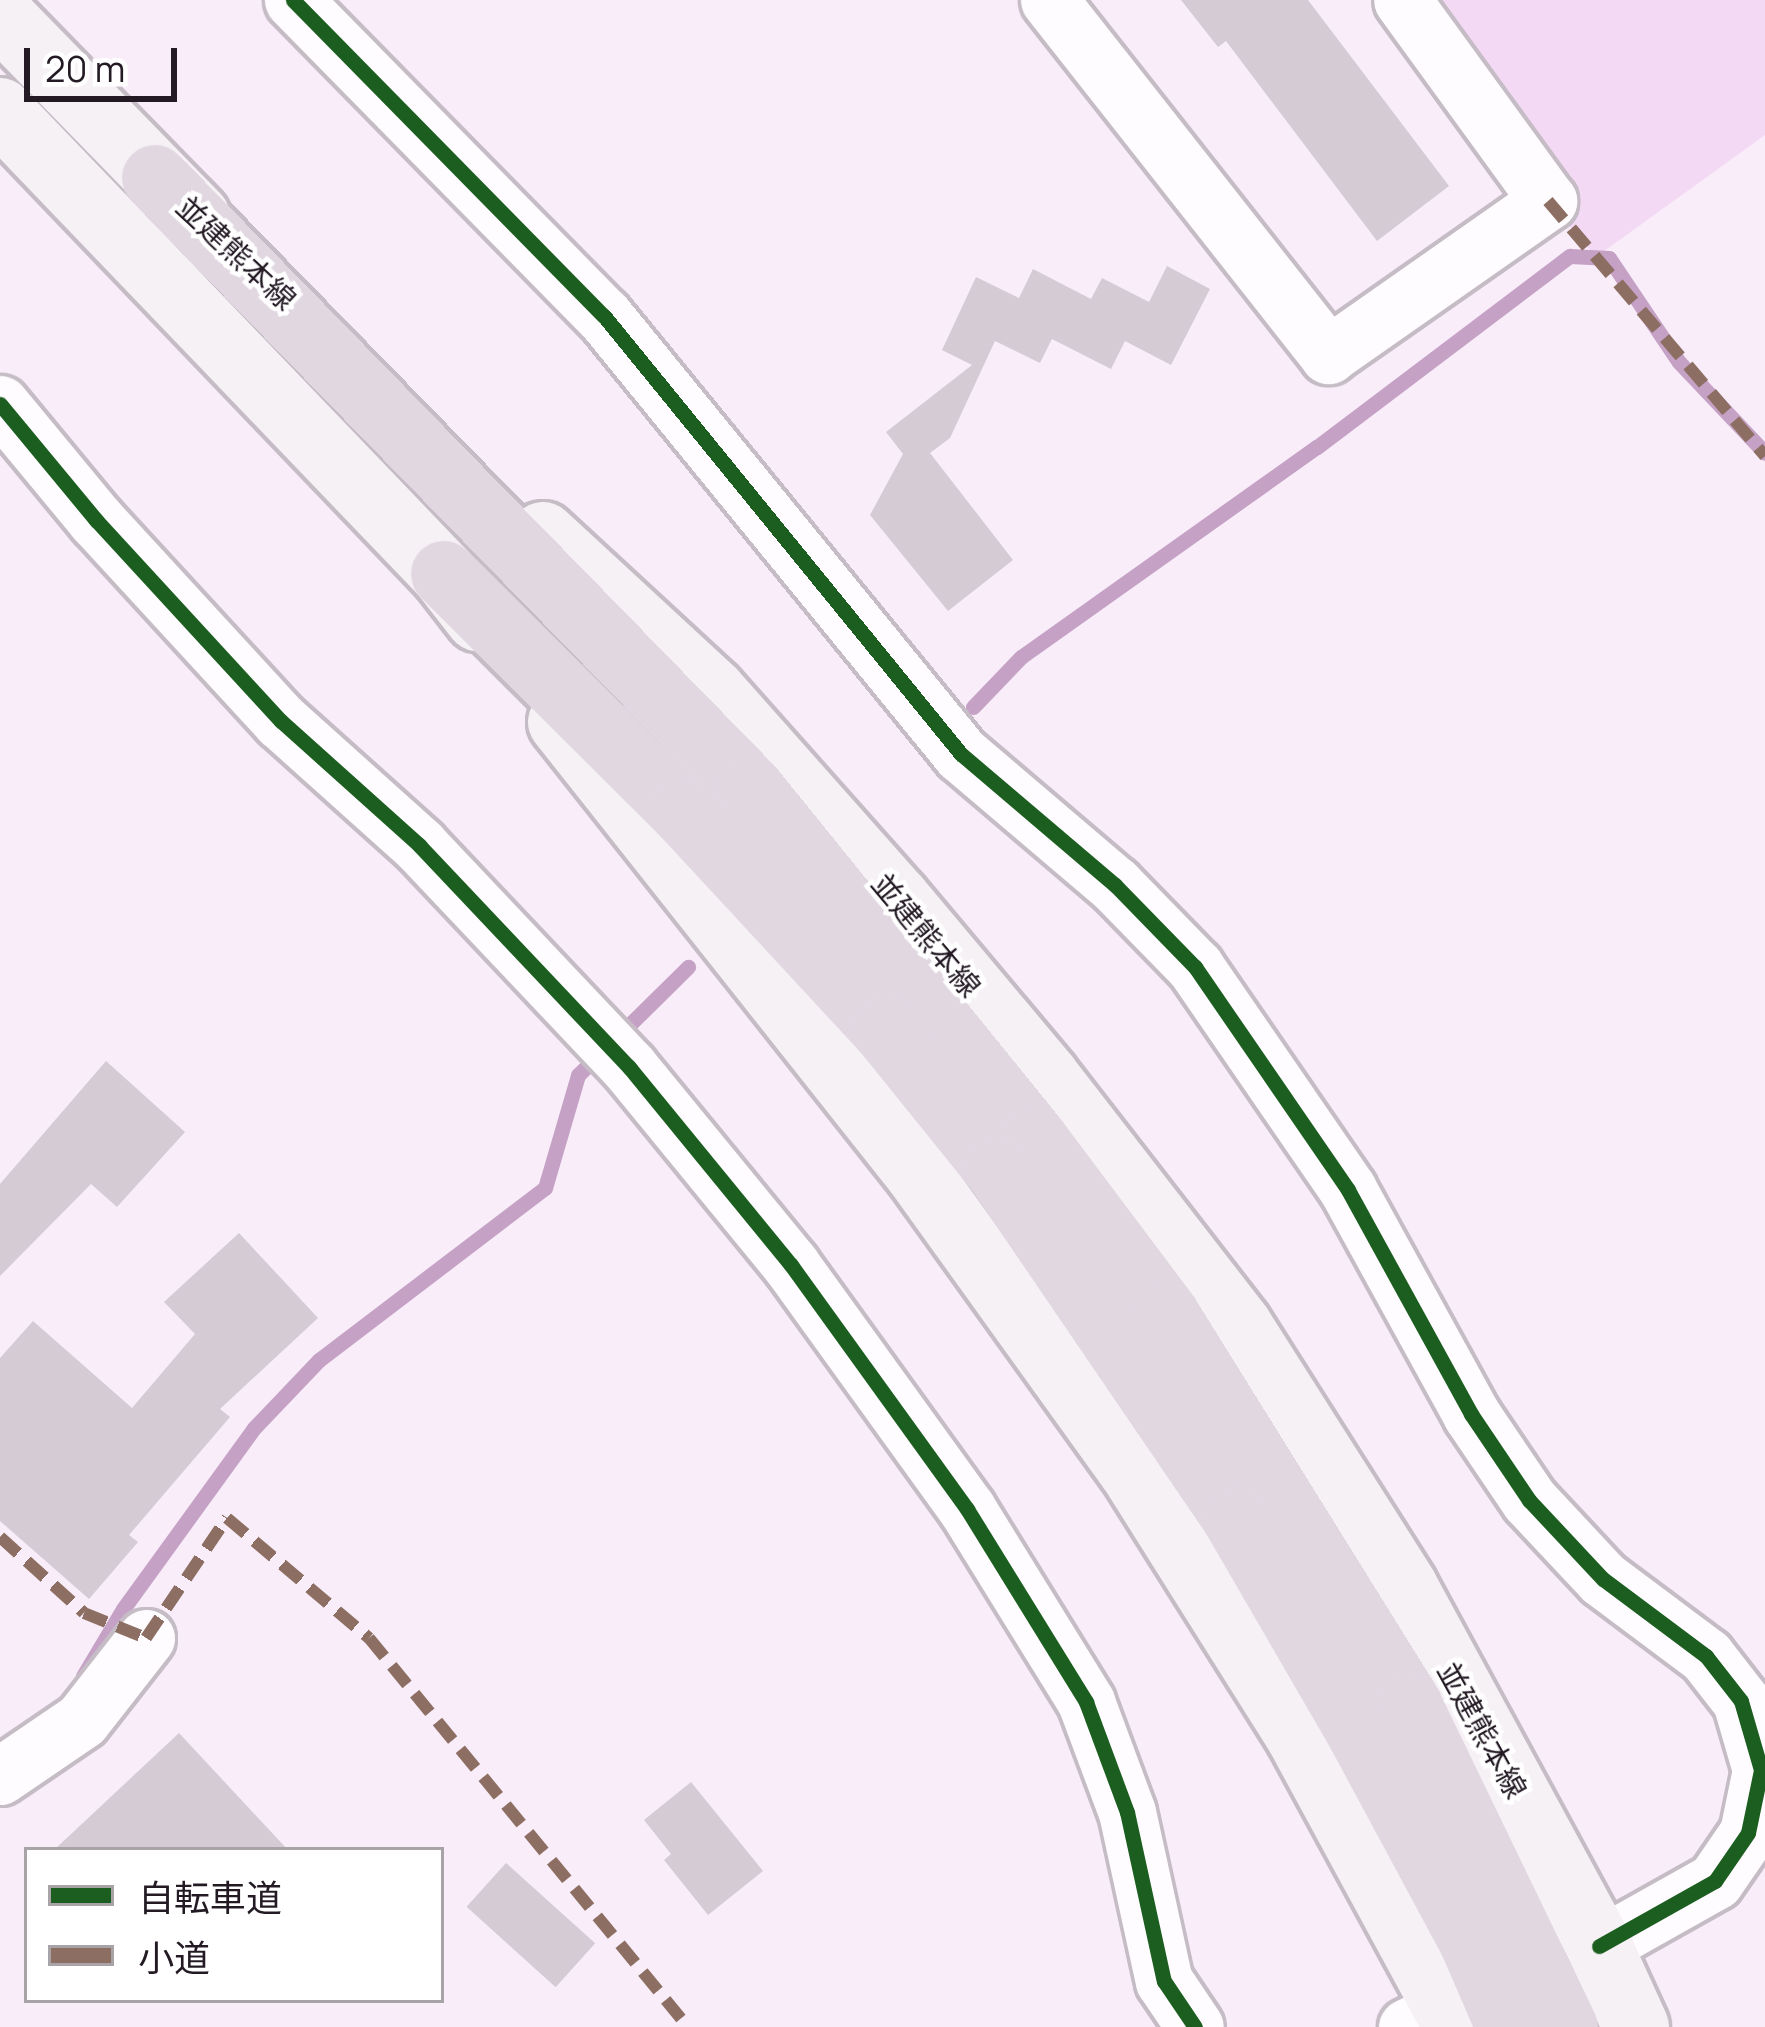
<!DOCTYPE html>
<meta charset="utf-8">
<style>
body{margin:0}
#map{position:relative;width:1765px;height:2027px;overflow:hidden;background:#f8edf8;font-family:Manrope,"Noto Sans JP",sans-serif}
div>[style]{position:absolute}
.green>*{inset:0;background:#f4d9f5}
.stream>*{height:15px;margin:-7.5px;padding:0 7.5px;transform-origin:7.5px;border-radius:7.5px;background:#c5a1c6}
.building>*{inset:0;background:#d4cbd4;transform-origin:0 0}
.roads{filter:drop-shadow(3px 0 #c5bcc5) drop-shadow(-3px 0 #c5bcc5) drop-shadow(0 3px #c5bcc5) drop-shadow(0 -3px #c5bcc5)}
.minor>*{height:57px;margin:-28.5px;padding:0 28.5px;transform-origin:28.5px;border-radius:28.5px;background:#fefcfe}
.secondary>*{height:66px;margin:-33px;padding:0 33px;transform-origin:33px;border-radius:33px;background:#f5f1f5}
.motorway>*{height:66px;margin:-33px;padding:0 33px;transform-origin:33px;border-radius:33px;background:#e1d7e1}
.quiet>*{height:12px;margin-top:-6px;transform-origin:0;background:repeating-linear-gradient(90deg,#8d6e63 0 24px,transparent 0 36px)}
.cycleway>*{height:15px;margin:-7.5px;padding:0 7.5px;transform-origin:7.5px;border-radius:7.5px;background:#1b5e20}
span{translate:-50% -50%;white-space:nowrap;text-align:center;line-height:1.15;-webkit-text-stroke:9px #fff;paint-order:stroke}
.street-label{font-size:30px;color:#231a24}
.legend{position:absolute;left:24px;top:1847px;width:420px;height:156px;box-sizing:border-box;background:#fff;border:3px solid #a7a3a7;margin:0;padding:15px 21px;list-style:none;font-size:36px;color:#231a24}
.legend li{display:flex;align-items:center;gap:24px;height:60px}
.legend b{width:60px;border:3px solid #a7a3a7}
.scale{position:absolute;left:24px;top:48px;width:153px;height:54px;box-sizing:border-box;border:6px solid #231a24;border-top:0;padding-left:15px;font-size:36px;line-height:42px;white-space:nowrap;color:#231a24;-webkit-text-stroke:9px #fff;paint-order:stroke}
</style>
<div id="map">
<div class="green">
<i style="clip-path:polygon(1402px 0,1765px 0,1765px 135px,1596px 257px,1548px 201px)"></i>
</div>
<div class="stream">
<i style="left:973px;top:707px;width:69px;rotate:-46.2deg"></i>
<i style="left:1021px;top:657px;width:363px;rotate:-35.4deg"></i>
<i style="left:1317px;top:447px;width:317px;rotate:-37.1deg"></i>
<i style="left:1570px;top:256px;width:39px;rotate:3deg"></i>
<i style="left:1609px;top:258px;width:125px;rotate:56.1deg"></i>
<i style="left:1679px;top:362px;width:125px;rotate:46.6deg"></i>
<i style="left:617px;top:1037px;width:100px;rotate:-44.6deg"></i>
<i style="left:83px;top:1676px;width:78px;rotate:-59.2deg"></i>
<i style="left:123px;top:1609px;width:223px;rotate:-54.1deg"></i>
<i style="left:254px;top:1428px;width:94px;rotate:-46.3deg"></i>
<i style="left:319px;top:1360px;width:284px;rotate:-37.3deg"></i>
<i style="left:545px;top:1188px;width:118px;rotate:-73.7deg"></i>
<i style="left:578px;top:1075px;width:30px;rotate:-44deg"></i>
</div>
<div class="building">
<i style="clip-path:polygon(1181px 0,1308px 0,1449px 186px,1377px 241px,1226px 41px,1218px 47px)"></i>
<i style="clip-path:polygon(1167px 266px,1210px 289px,1171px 365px,1125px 341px,1111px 369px,1052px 339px,1040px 363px,995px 341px,950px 438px,930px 453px,1013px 560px,948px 611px,870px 515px,903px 454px,886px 432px,972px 365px,942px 350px,976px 277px,1019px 298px,1033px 269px,1091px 299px,1102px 278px,1149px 302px)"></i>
<i style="clip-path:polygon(106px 1061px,185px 1132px,117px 1207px,91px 1184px,0 1276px,0 1184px)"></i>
<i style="clip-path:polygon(239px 1233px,318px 1318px,220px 1409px,230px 1417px,129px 1535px,138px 1542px,89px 1599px,0 1521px,0 1358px,33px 1321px,132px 1408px,195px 1334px,164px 1302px)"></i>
<i style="clip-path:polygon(179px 1733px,288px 1850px,54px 1850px)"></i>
<i style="clip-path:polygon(691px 1782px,763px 1871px,708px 1915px,664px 1860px,671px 1854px,644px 1820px)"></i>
<i style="left:506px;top:1863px;width:120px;height:59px;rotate:42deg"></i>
</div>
<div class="roads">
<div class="minor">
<i style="left:293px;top:0;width:443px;rotate:45.5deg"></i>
<i style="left:604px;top:316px;width:565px;rotate:50.82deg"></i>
<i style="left:961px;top:754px;width:202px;rotate:40.4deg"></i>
<i style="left:1115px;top:885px;width:115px;rotate:45.7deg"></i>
<i style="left:1195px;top:967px;width:270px;rotate:55.5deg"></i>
<i style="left:1348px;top:1190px;width:256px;rotate:61.2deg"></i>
<i style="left:1471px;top:1414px;width:104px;rotate:56deg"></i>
<i style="left:1529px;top:1500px;width:108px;rotate:46.9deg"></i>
<i style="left:1603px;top:1579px;width:129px;rotate:36.8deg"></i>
<i style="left:1706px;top:1656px;width:57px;rotate:52.1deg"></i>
<i style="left:1741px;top:1701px;width:72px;rotate:73.8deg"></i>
<i style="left:1761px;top:1770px;width:64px;rotate:101.7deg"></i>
<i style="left:1748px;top:1833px;width:58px;rotate:124.5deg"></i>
<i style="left:1715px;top:1881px;width:133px;rotate:150.7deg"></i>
<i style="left:1049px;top:0;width:452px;rotate:51.8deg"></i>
<i style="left:1328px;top:355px;width:269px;rotate:-35deg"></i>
<i style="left:1548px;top:201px;width:248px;rotate:-126deg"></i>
<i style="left:0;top:404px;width:151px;rotate:50.4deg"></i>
<i style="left:96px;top:520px;width:273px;rotate:47.4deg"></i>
<i style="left:281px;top:721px;width:186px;rotate:41.9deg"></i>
<i style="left:419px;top:845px;width:306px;rotate:46.6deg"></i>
<i style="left:629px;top:1067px;width:256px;rotate:50.7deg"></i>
<i style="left:791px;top:1265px;width:301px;rotate:54.2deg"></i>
<i style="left:967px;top:1509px;width:227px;rotate:58.3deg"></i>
<i style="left:1086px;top:1702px;width:117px;rotate:69.6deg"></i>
<i style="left:1127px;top:1812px;width:173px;rotate:77.7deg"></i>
<i style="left:1164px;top:1981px;width:55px;rotate:56deg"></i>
<i style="left:0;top:1776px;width:99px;rotate:-34.3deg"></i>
<i style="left:82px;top:1720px;width:104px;rotate:-52deg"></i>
<i style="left:1407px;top:2027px;width:46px;rotate:-26deg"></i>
</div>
<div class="secondary">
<i style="left:0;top:15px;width:282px;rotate:45.7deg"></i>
<i style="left:0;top:111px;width:641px;rotate:46.2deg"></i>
<i style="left:444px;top:574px;width:56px;rotate:52.3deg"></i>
<i style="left:543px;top:535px;width:231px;rotate:42.7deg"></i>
<i style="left:713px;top:692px;width:276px;rotate:48.4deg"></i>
<i style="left:896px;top:898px;width:234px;rotate:50deg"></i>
<i style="left:1046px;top:1077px;width:315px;rotate:52.2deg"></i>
<i style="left:1239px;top:1326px;width:310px;rotate:57.6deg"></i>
<i style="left:1405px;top:1588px;width:407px;rotate:61.5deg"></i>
<i style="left:1599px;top:1946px;width:89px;rotate:65.4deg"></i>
<i style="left:561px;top:722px;width:575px;rotate:51.64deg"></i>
<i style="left:918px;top:1173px;width:365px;rotate:54.3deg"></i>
<i style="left:1131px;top:1469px;width:315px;rotate:57.8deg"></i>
<i style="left:1299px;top:1736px;width:331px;rotate:61.5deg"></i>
</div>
<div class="motorway">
<i style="left:155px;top:178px;width:854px;rotate:45.71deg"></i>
<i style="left:751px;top:789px;width:452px;rotate:51deg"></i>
<i style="left:1035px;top:1140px;width:220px;rotate:53.1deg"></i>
<i style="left:1167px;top:1316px;width:460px;rotate:58.1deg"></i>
<i style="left:1410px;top:1707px;width:356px;rotate:64.2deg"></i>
<i style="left:444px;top:574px;width:337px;rotate:44.9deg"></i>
<i style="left:683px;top:812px;width:297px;rotate:47.2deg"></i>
<i style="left:885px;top:1030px;width:180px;rotate:51.1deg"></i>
<i style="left:998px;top:1170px;width:425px;rotate:55.7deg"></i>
<i style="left:1237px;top:1521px;width:247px;rotate:59.9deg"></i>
<i style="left:1361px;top:1735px;width:232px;rotate:61.7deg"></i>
<i style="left:1471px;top:1939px;width:96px;rotate:66.6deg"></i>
</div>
</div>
<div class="quiet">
<i style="left:1548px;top:201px;width:335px;rotate:49.6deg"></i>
<i style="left:0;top:1537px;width:113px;rotate:42.1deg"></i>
<i style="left:84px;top:1613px;width:67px;rotate:22deg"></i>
<i style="left:146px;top:1638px;width:145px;rotate:-56deg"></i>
<i style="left:227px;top:1518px;width:186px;rotate:40.2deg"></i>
<i style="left:369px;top:1638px;width:503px;rotate:50.65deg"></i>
</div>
<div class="cycleway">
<i style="left:293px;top:0;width:443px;rotate:45.5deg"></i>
<i style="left:604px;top:316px;width:565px;rotate:50.82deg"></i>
<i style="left:961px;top:754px;width:202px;rotate:40.4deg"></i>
<i style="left:1115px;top:885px;width:115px;rotate:45.7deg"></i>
<i style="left:1195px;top:967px;width:270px;rotate:55.5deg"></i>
<i style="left:1348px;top:1190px;width:256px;rotate:61.2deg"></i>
<i style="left:1471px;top:1414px;width:104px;rotate:56deg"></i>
<i style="left:1529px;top:1500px;width:108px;rotate:46.9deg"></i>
<i style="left:1603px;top:1579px;width:129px;rotate:36.8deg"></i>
<i style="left:1706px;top:1656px;width:57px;rotate:52.1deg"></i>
<i style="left:1741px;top:1701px;width:72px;rotate:73.8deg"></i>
<i style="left:1761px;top:1770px;width:64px;rotate:101.7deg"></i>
<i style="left:1748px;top:1833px;width:58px;rotate:124.5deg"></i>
<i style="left:1715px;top:1881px;width:133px;rotate:150.7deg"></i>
<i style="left:0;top:404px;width:151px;rotate:50.4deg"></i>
<i style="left:96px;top:520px;width:273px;rotate:47.4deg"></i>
<i style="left:281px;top:721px;width:186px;rotate:41.9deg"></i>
<i style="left:419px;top:845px;width:306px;rotate:46.6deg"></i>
<i style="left:629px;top:1067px;width:256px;rotate:50.7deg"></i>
<i style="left:791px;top:1265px;width:301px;rotate:54.2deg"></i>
<i style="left:967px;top:1509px;width:227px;rotate:58.3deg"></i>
<i style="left:1086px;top:1702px;width:117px;rotate:69.6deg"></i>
<i style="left:1127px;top:1812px;width:173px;rotate:77.7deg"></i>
<i style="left:1164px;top:1981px;width:55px;rotate:56deg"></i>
</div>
<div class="street-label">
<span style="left:236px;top:253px;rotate:43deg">並建熊本線</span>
<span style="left:926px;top:935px;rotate:50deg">並建熊本線</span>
<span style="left:1482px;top:1730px;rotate:61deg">並建熊本線</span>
</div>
<ul class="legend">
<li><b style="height:15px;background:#1b5e20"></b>自転車道</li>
<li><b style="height:15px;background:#8d6e63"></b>小道</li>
</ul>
<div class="scale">20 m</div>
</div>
